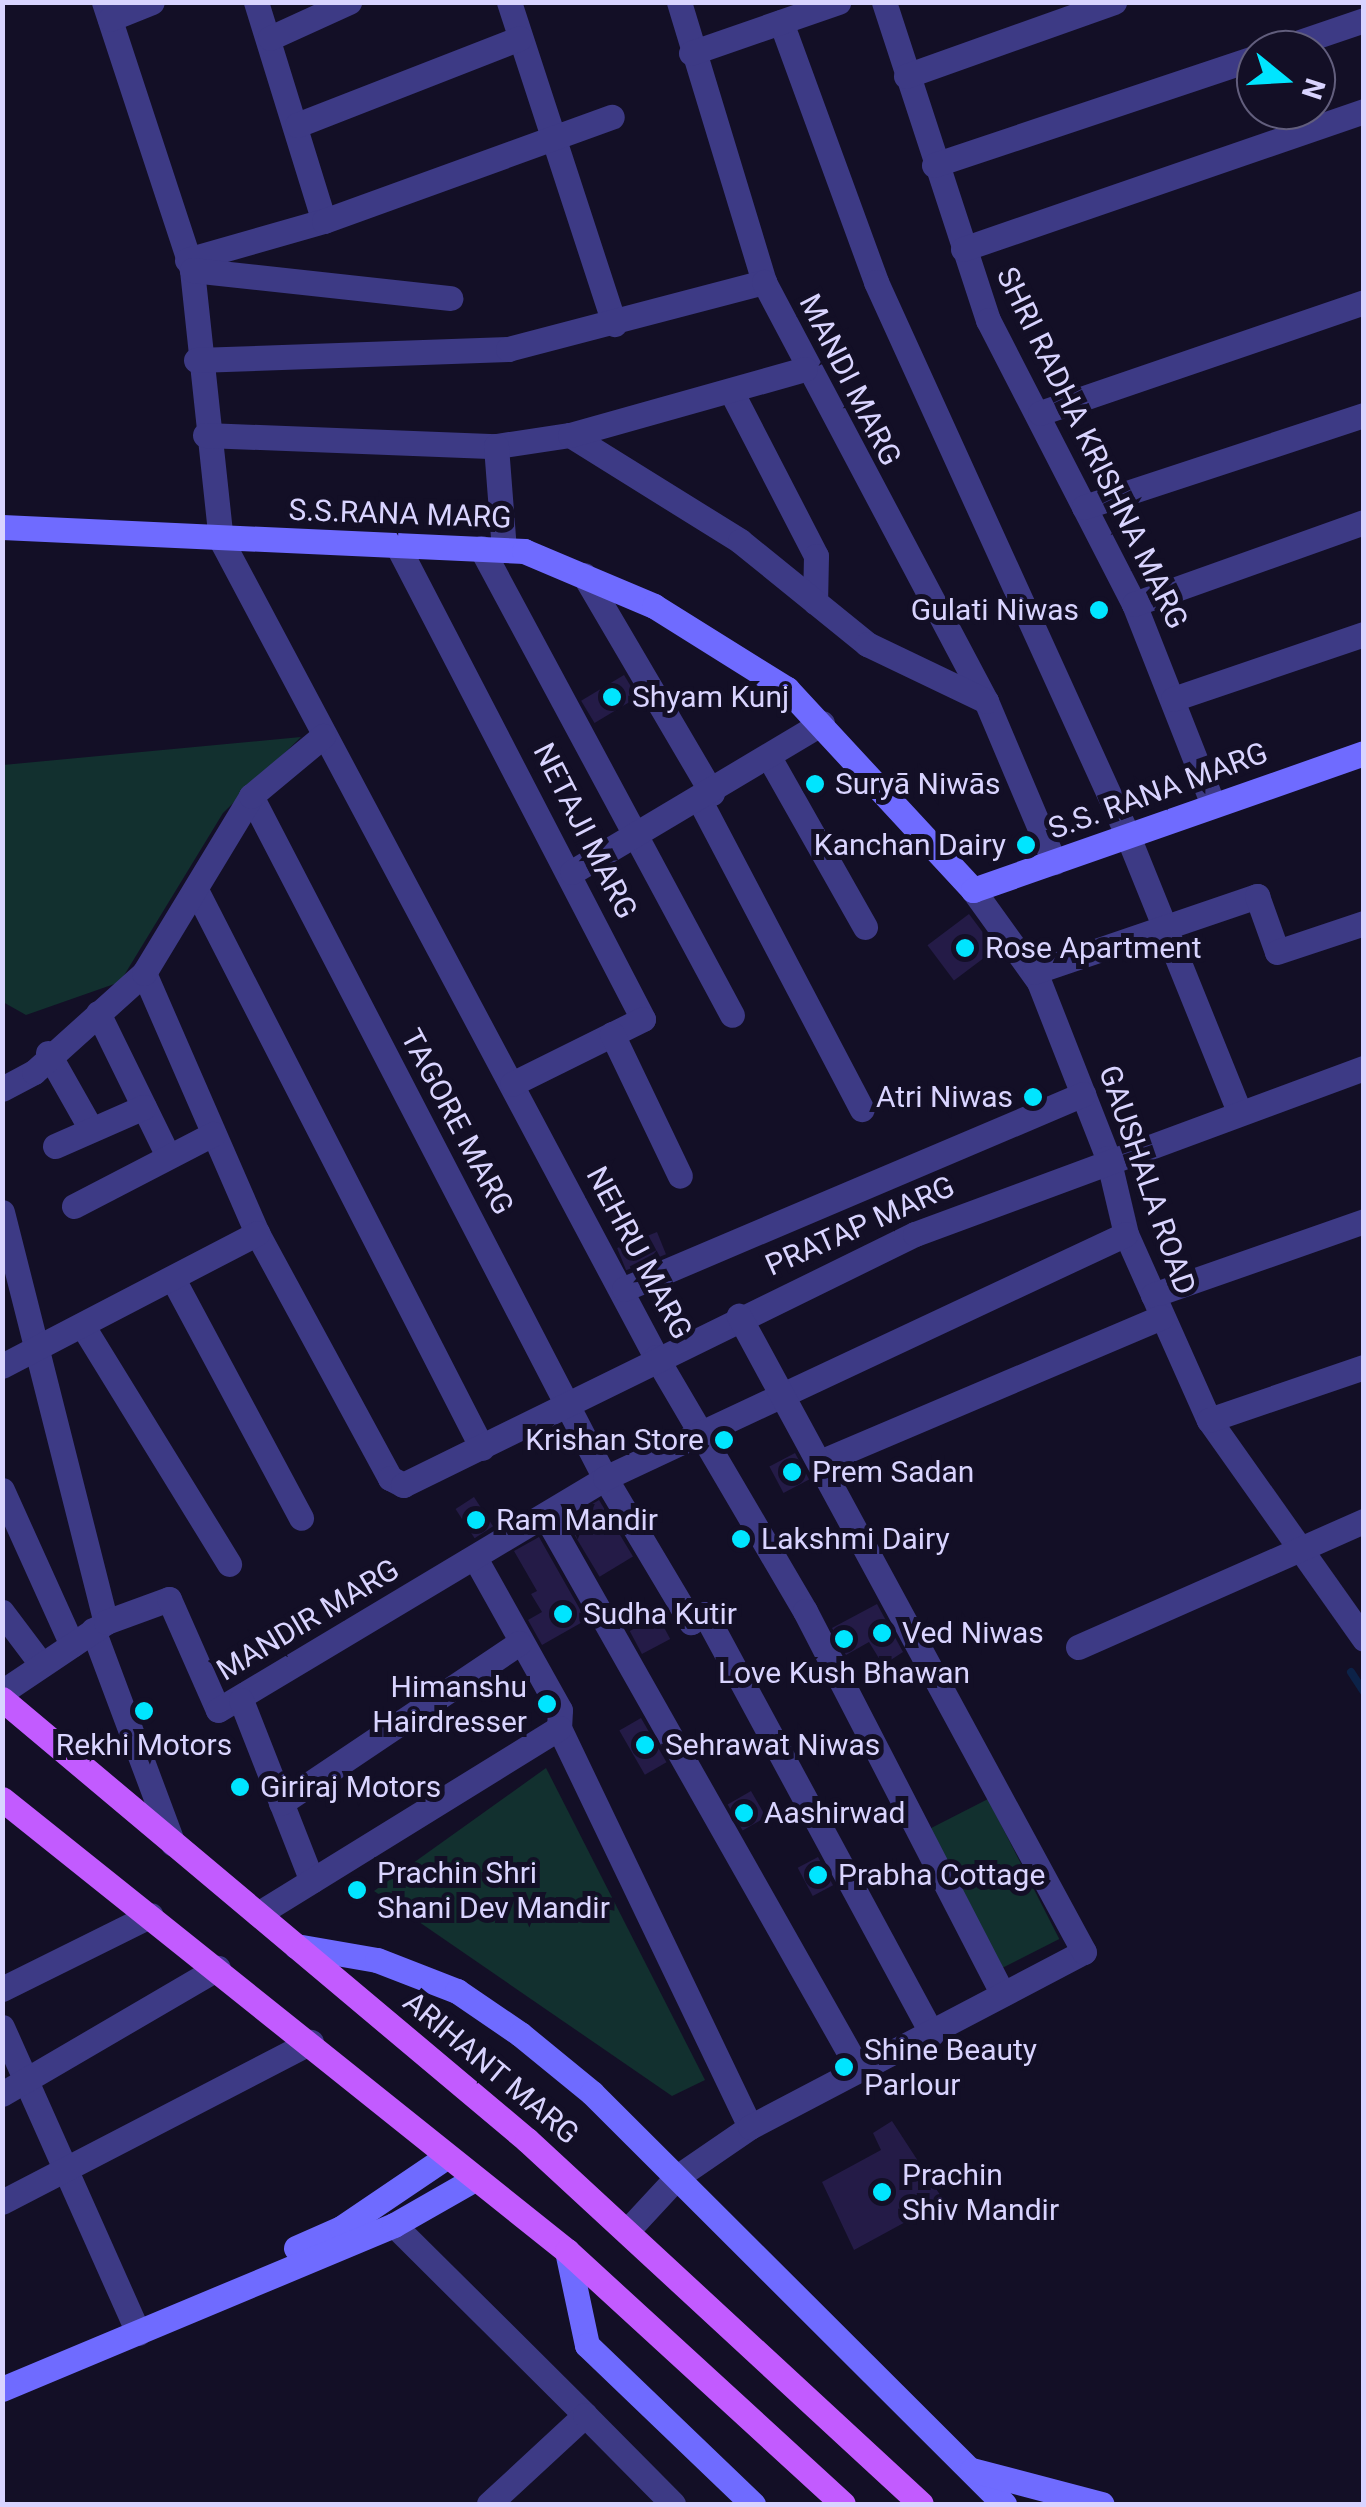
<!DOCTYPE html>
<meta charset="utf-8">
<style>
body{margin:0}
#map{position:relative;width:1366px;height:2507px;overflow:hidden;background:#130f26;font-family:Roboto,sans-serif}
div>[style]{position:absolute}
.green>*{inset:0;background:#12302f;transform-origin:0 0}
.stream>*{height:8px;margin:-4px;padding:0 4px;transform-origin:4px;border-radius:4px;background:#0c2248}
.building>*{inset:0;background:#241b47;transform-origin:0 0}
.street>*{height:25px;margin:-12.5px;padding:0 12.5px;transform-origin:12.5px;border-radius:12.5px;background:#3d3a85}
.secondary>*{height:25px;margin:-12.5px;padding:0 12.5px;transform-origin:12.5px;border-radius:12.5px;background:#6f6bff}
.primary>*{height:25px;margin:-12.5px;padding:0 12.5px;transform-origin:12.5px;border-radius:12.5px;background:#c25bff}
.dots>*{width:28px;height:28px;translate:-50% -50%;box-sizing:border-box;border:5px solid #130f26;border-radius:50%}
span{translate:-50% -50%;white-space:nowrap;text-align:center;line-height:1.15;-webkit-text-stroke:10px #130f26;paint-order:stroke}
.street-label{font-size:30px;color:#d9d4ff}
.poi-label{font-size:30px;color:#d9d4ff}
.right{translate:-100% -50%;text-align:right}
.left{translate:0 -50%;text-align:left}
.frame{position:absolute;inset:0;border:5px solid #d9d4ff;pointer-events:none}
.north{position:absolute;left:1236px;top:30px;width:100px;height:100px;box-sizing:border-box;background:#130f26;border:2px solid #625e7d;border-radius:50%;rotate:108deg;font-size:28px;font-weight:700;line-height:40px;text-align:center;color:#d9d4ff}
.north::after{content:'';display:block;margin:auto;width:35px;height:45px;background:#00e5ff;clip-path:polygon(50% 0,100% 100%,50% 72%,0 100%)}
</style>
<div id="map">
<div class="green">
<i style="clip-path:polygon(301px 737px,223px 813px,120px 982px,26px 1015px,3px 1002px,3px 765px)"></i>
<i style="clip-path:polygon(546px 1768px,705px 2080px,672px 2096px,374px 1891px)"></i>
<i style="left:988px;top:1799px;width:157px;height:67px;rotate:63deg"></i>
</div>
<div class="stream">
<i style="left:1351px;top:1672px;width:24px;rotate:57deg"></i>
</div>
<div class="building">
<i style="left:624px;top:675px;width:26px;height:50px;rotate:59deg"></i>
<i style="left:969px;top:914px;width:44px;height:52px;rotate:53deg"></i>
<i style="left:657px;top:1232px;width:24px;height:43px;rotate:68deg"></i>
<i style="left:795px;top:1453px;width:30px;height:29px;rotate:62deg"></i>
<i style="left:474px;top:1497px;width:35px;height:22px;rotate:57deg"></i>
<i style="left:599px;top:1500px;width:66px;height:39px;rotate:59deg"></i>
<i style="clip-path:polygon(539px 1537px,586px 1620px,542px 1645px,528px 1620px,542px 1612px,531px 1594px,537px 1591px,514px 1551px)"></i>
<i style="clip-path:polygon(877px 1604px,903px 1652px,883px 1665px,869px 1642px,846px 1655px,832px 1628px)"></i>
<i style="left:658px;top:1616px;width:26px;height:32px;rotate:62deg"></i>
<i style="left:641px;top:1718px;width:51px;height:25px;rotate:60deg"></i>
<i style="left:751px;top:1791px;width:30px;height:27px;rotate:60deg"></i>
<i style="left:818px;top:1857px;width:32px;height:23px;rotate:62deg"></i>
<i style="clip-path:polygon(892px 2121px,944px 2201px,854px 2250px,822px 2182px,881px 2150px,873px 2133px)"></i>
</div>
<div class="street">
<i style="left:104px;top:2px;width:282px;rotate:71.8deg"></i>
<i style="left:192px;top:270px;width:272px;rotate:83.9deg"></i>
<i style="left:221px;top:540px;width:926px;rotate:61.97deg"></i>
<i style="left:656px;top:1357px;width:294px;rotate:59.6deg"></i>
<i style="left:805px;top:1611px;width:431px;rotate:62.7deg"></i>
<i style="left:256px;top:2px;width:229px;rotate:72.8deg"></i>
<i style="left:509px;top:2px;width:339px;rotate:71.9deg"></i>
<i style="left:679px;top:2px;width:293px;rotate:73.1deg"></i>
<i style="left:884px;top:2px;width:335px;rotate:71.9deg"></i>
<i style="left:988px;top:320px;width:319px;rotate:62.8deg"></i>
<i style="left:1134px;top:604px;width:216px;rotate:68.5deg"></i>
<i style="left:110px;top:19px;width:45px;rotate:-22deg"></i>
<i style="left:781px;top:22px;width:277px;rotate:69.9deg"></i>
<i style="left:876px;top:282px;width:606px;rotate:65.55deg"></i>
<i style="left:1127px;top:834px;width:299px;rotate:68deg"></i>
<i style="left:270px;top:38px;width:87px;rotate:-24.5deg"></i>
<i style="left:1276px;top:50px;width:93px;rotate:-18.8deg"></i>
<i style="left:691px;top:53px;width:156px;rotate:-19.1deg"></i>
<i style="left:906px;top:76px;width:221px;rotate:-19.6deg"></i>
<i style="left:297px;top:125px;width:239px;rotate:-21.3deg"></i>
<i style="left:934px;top:165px;width:340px;rotate:-18.5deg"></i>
<i style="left:963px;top:249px;width:424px;rotate:-19deg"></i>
<i style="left:187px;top:260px;width:142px;rotate:-15.9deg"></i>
<i style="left:324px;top:221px;width:306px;rotate:-19.9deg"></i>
<i style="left:192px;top:270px;width:260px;rotate:6.2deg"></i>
<i style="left:196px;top:360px;width:312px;rotate:-2deg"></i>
<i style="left:508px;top:349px;width:265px;rotate:-14.7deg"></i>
<i style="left:764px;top:282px;width:474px;rotate:62.1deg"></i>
<i style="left:986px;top:701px;width:175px;rotate:67.1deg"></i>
<i style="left:732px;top:393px;width:183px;rotate:62.7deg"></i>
<i style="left:816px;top:556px;width:46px;rotate:91.2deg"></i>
<i style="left:1040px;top:413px;width:342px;rotate:-18.9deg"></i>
<i style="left:205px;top:435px;width:291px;rotate:2.2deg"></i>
<i style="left:496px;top:446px;width:75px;rotate:-8.5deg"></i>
<i style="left:570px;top:435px;width:200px;rotate:31.9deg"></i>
<i style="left:740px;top:541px;width:164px;rotate:39deg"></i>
<i style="left:867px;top:644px;width:132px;rotate:25.6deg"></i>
<i style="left:570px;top:435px;width:244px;rotate:-15.7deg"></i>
<i style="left:496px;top:446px;width:104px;rotate:85.6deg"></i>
<i style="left:1084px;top:507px;width:295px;rotate:-18.2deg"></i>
<i style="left:397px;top:545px;width:534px;rotate:62.57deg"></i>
<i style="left:643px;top:1019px;width:146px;rotate:153.6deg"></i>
<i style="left:481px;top:548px;width:530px;rotate:61.74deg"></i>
<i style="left:584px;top:575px;width:253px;rotate:59.6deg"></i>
<i style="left:1134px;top:604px;width:244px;rotate:-19.6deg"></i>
<i style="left:1173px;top:699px;width:202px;rotate:-18.8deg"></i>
<i style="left:770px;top:759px;width:193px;rotate:60.5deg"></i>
<i style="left:251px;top:796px;width:768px;rotate:62.57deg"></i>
<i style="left:605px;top:1478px;width:168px;rotate:59.2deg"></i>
<i style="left:691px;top:1622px;width:16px;rotate:-30deg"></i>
<i style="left:705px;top:1614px;width:477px;rotate:61.6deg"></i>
<i style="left:700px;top:801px;width:348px;rotate:62.3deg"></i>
<i style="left:572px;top:872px;width:291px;rotate:-30.8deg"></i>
<i style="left:196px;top:890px;width:627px;rotate:62.86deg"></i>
<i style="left:973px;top:890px;width:113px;rotate:54.3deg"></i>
<i style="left:1039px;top:982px;width:189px;rotate:68.6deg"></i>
<i style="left:1108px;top:1158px;width:78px;rotate:76.7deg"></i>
<i style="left:1126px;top:1234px;width:204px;rotate:66deg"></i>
<i style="left:1209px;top:1420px;width:268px;rotate:54.7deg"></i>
<i style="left:1034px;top:972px;width:236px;rotate:-18.8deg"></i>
<i style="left:1257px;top:896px;width:59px;rotate:70.3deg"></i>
<i style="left:1277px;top:952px;width:92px;rotate:-18.4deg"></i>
<i style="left:144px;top:973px;width:283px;rotate:66.5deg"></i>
<i style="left:257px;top:1233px;width:279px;rotate:61.5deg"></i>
<i style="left:390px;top:1478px;width:15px;rotate:28deg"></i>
<i style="left:403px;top:1485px;width:570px;rotate:-26.12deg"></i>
<i style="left:915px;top:1234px;width:479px;rotate:-20.3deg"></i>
<i style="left:98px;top:1013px;width:157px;rotate:63.9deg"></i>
<i style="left:612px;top:1034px;width:157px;rotate:64.4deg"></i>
<i style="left:48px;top:1053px;width:87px;rotate:60.5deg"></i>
<i style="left:2px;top:1089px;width:36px;rotate:-28deg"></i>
<i style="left:34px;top:1072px;width:148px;rotate:-42deg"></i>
<i style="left:144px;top:973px;width:207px;rotate:-58.8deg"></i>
<i style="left:251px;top:796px;width:94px;rotate:-39.8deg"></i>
<i style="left:55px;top:1146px;width:97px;rotate:-23.7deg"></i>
<i style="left:74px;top:1206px;width:157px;rotate:-27.4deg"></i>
<i style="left:2px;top:1212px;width:423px;rotate:75.8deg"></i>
<i style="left:173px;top:1279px;width:271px;rotate:61.8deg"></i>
<i style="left:624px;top:1289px;width:499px;rotate:-23deg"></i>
<i style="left:1153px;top:1295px;width:224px;rotate:-19.3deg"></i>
<i style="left:84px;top:1328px;width:277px;rotate:58.4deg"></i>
<i style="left:2px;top:1366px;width:288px;rotate:-27.5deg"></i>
<i style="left:1209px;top:1420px;width:164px;rotate:-18.9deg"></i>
<i style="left:820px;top:1462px;width:371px;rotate:-23deg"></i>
<i style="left:2px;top:1490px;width:170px;rotate:65.7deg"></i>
<i style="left:545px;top:1515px;width:638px;rotate:60.5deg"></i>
<i style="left:475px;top:1558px;width:174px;rotate:60.8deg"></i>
<i style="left:560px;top:1710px;width:18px;rotate:93deg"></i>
<i style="left:559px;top:1728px;width:442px;rotate:64.4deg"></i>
<i style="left:2px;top:1612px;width:66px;rotate:53deg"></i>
<i style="left:93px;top:1630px;width:228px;rotate:69.5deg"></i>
<i style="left:1078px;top:1647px;width:313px;rotate:-23.8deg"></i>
<i style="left:2px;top:1692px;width:125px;rotate:-33.9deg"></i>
<i style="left:106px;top:1622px;width:67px;rotate:-20.1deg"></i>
<i style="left:169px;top:1599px;width:121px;rotate:66.2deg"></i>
<i style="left:218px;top:1710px;width:451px;rotate:-30.9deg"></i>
<i style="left:605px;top:1478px;width:575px;rotate:-25.1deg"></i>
<i style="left:241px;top:1700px;width:194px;rotate:68.6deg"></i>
<i style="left:281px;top:1803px;width:287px;rotate:-33.9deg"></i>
<i style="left:258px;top:1914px;width:354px;rotate:-31.7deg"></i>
<i style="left:2px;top:1989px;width:166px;rotate:-26.4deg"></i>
<i style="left:2px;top:2027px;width:335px;rotate:66deg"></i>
<i style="left:2px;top:2094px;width:250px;rotate:-30.3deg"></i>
<i style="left:2px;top:2202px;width:348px;rotate:-27.4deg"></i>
<i style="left:394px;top:2225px;width:269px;rotate:44.8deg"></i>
<i style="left:585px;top:2415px;width:131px;rotate:137.2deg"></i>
<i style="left:627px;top:2231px;width:74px;rotate:-47.2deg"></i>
<i style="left:677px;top:2177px;width:88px;rotate:-34.4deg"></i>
<i style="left:750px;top:2127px;width:377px;rotate:-27.7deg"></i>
<i style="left:1084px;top:1952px;width:724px;rotate:-118.48deg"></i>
<i style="left:585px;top:2415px;width:125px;rotate:45.3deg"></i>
</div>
<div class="secondary">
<i style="left:2px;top:527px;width:523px;rotate:2.63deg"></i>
<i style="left:524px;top:551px;width:141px;rotate:22.9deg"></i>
<i style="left:654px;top:606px;width:157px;rotate:32deg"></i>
<i style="left:787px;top:689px;width:274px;rotate:47.2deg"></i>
<i style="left:973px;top:890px;width:414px;rotate:-19.3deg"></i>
<i style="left:296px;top:1946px;width:82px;rotate:9.8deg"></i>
<i style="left:377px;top:1960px;width:86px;rotate:21.2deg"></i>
<i style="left:457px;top:1991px;width:76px;rotate:34.3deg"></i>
<i style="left:520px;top:2034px;width:93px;rotate:39.3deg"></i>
<i style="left:592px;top:2093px;width:582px;rotate:44.93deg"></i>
<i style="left:296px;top:2248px;width:49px;rotate:-24deg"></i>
<i style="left:341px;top:2228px;width:127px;rotate:-34.1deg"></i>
<i style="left:567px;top:2251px;width:96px;rotate:78deg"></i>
<i style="left:587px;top:2345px;width:230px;rotate:43.8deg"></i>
<i style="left:2px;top:2389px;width:425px;rotate:-22.7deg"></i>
<i style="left:394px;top:2225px;width:91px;rotate:-29.7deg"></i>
<i style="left:972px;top:2470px;width:134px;rotate:14.7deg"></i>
</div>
<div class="primary">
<i style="left:2px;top:1699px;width:686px;rotate:40.03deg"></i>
<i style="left:527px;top:2140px;width:536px;rotate:42.73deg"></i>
<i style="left:2px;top:1799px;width:724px;rotate:38.66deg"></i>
<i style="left:567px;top:2251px;width:374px;rotate:42.5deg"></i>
</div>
<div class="dots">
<i style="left:1099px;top:610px;background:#00e5ff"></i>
<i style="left:612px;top:697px;background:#00e5ff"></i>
<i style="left:815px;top:784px;background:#00e5ff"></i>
<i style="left:1026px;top:845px;background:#00e5ff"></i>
<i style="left:965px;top:948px;background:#00e5ff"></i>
<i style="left:1033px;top:1097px;background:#00e5ff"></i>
<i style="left:724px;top:1440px;background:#00e5ff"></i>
<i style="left:792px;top:1472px;background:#00e5ff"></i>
<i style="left:476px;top:1520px;background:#00e5ff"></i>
<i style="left:741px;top:1539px;background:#00e5ff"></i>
<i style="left:563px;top:1614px;background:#00e5ff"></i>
<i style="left:882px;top:1633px;background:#00e5ff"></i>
<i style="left:844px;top:1639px;background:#00e5ff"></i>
<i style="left:547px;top:1704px;background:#00e5ff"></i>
<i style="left:144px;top:1711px;background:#00e5ff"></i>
<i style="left:645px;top:1745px;background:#00e5ff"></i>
<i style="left:240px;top:1787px;background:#00e5ff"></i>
<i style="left:744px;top:1813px;background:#00e5ff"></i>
<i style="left:818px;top:1875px;background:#00e5ff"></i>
<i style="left:357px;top:1890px;background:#00e5ff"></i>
<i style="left:844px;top:2067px;background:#00e5ff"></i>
<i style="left:882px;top:2192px;background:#00e5ff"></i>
</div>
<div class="street-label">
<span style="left:850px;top:380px;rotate:63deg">MANDI MARG</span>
<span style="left:1092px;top:448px;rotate:64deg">SHRI RADHA KRISHNA MARG</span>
<span style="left:400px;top:514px;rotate:2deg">S.S.RANA MARG</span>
<span style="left:1158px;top:791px;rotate:-20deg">S.S. RANA MARG</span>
<span style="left:585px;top:831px;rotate:63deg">NETAJI MARG</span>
<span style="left:457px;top:1122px;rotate:62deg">TAGORE MARG</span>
<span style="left:1147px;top:1180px;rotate:71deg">GAUSHALA ROAD</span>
<span style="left:860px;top:1226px;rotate:-24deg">PRATAP MARG</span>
<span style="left:639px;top:1253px;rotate:62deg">NEHRU MARG</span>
<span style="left:308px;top:1620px;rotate:-31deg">MANDIR MARG</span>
<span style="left:491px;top:2068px;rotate:40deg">ARIHANT MARG</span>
</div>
<div class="poi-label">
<span class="right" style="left:1079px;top:610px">Gulati Niwas</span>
<span class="left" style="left:632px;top:697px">Shyam Kunj</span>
<span class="left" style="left:835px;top:784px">Suryā Niwās</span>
<span class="right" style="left:1006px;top:845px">Kanchan Dairy</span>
<span class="left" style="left:985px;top:948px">Rose Apartment</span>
<span class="right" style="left:1013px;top:1097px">Atri Niwas</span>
<span class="right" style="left:704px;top:1440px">Krishan Store</span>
<span class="left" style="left:812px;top:1472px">Prem Sadan</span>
<span class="left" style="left:496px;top:1520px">Ram Mandir</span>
<span class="left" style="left:761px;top:1539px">Lakshmi Dairy</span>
<span class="left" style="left:583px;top:1614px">Sudha Kutir</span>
<span class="left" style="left:902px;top:1633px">Ved Niwas</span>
<span style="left:844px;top:1673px">Love Kush Bhawan</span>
<span class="right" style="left:527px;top:1704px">Himanshu<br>Hairdresser</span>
<span style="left:144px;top:1745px">Rekhi Motors</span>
<span class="left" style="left:665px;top:1745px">Sehrawat Niwas</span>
<span class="left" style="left:260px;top:1787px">Giriraj Motors</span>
<span class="left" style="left:764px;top:1813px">Aashirwad</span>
<span class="left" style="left:377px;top:1890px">Prachin Shri<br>Shani Dev Mandir</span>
<span class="left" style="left:838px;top:1875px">Prabha Cottage</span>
<span class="left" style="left:864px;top:2067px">Shine Beauty<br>Parlour</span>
<span class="left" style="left:902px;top:2192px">Prachin<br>Shiv Mandir</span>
</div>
<div class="frame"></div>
<div class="north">N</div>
</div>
